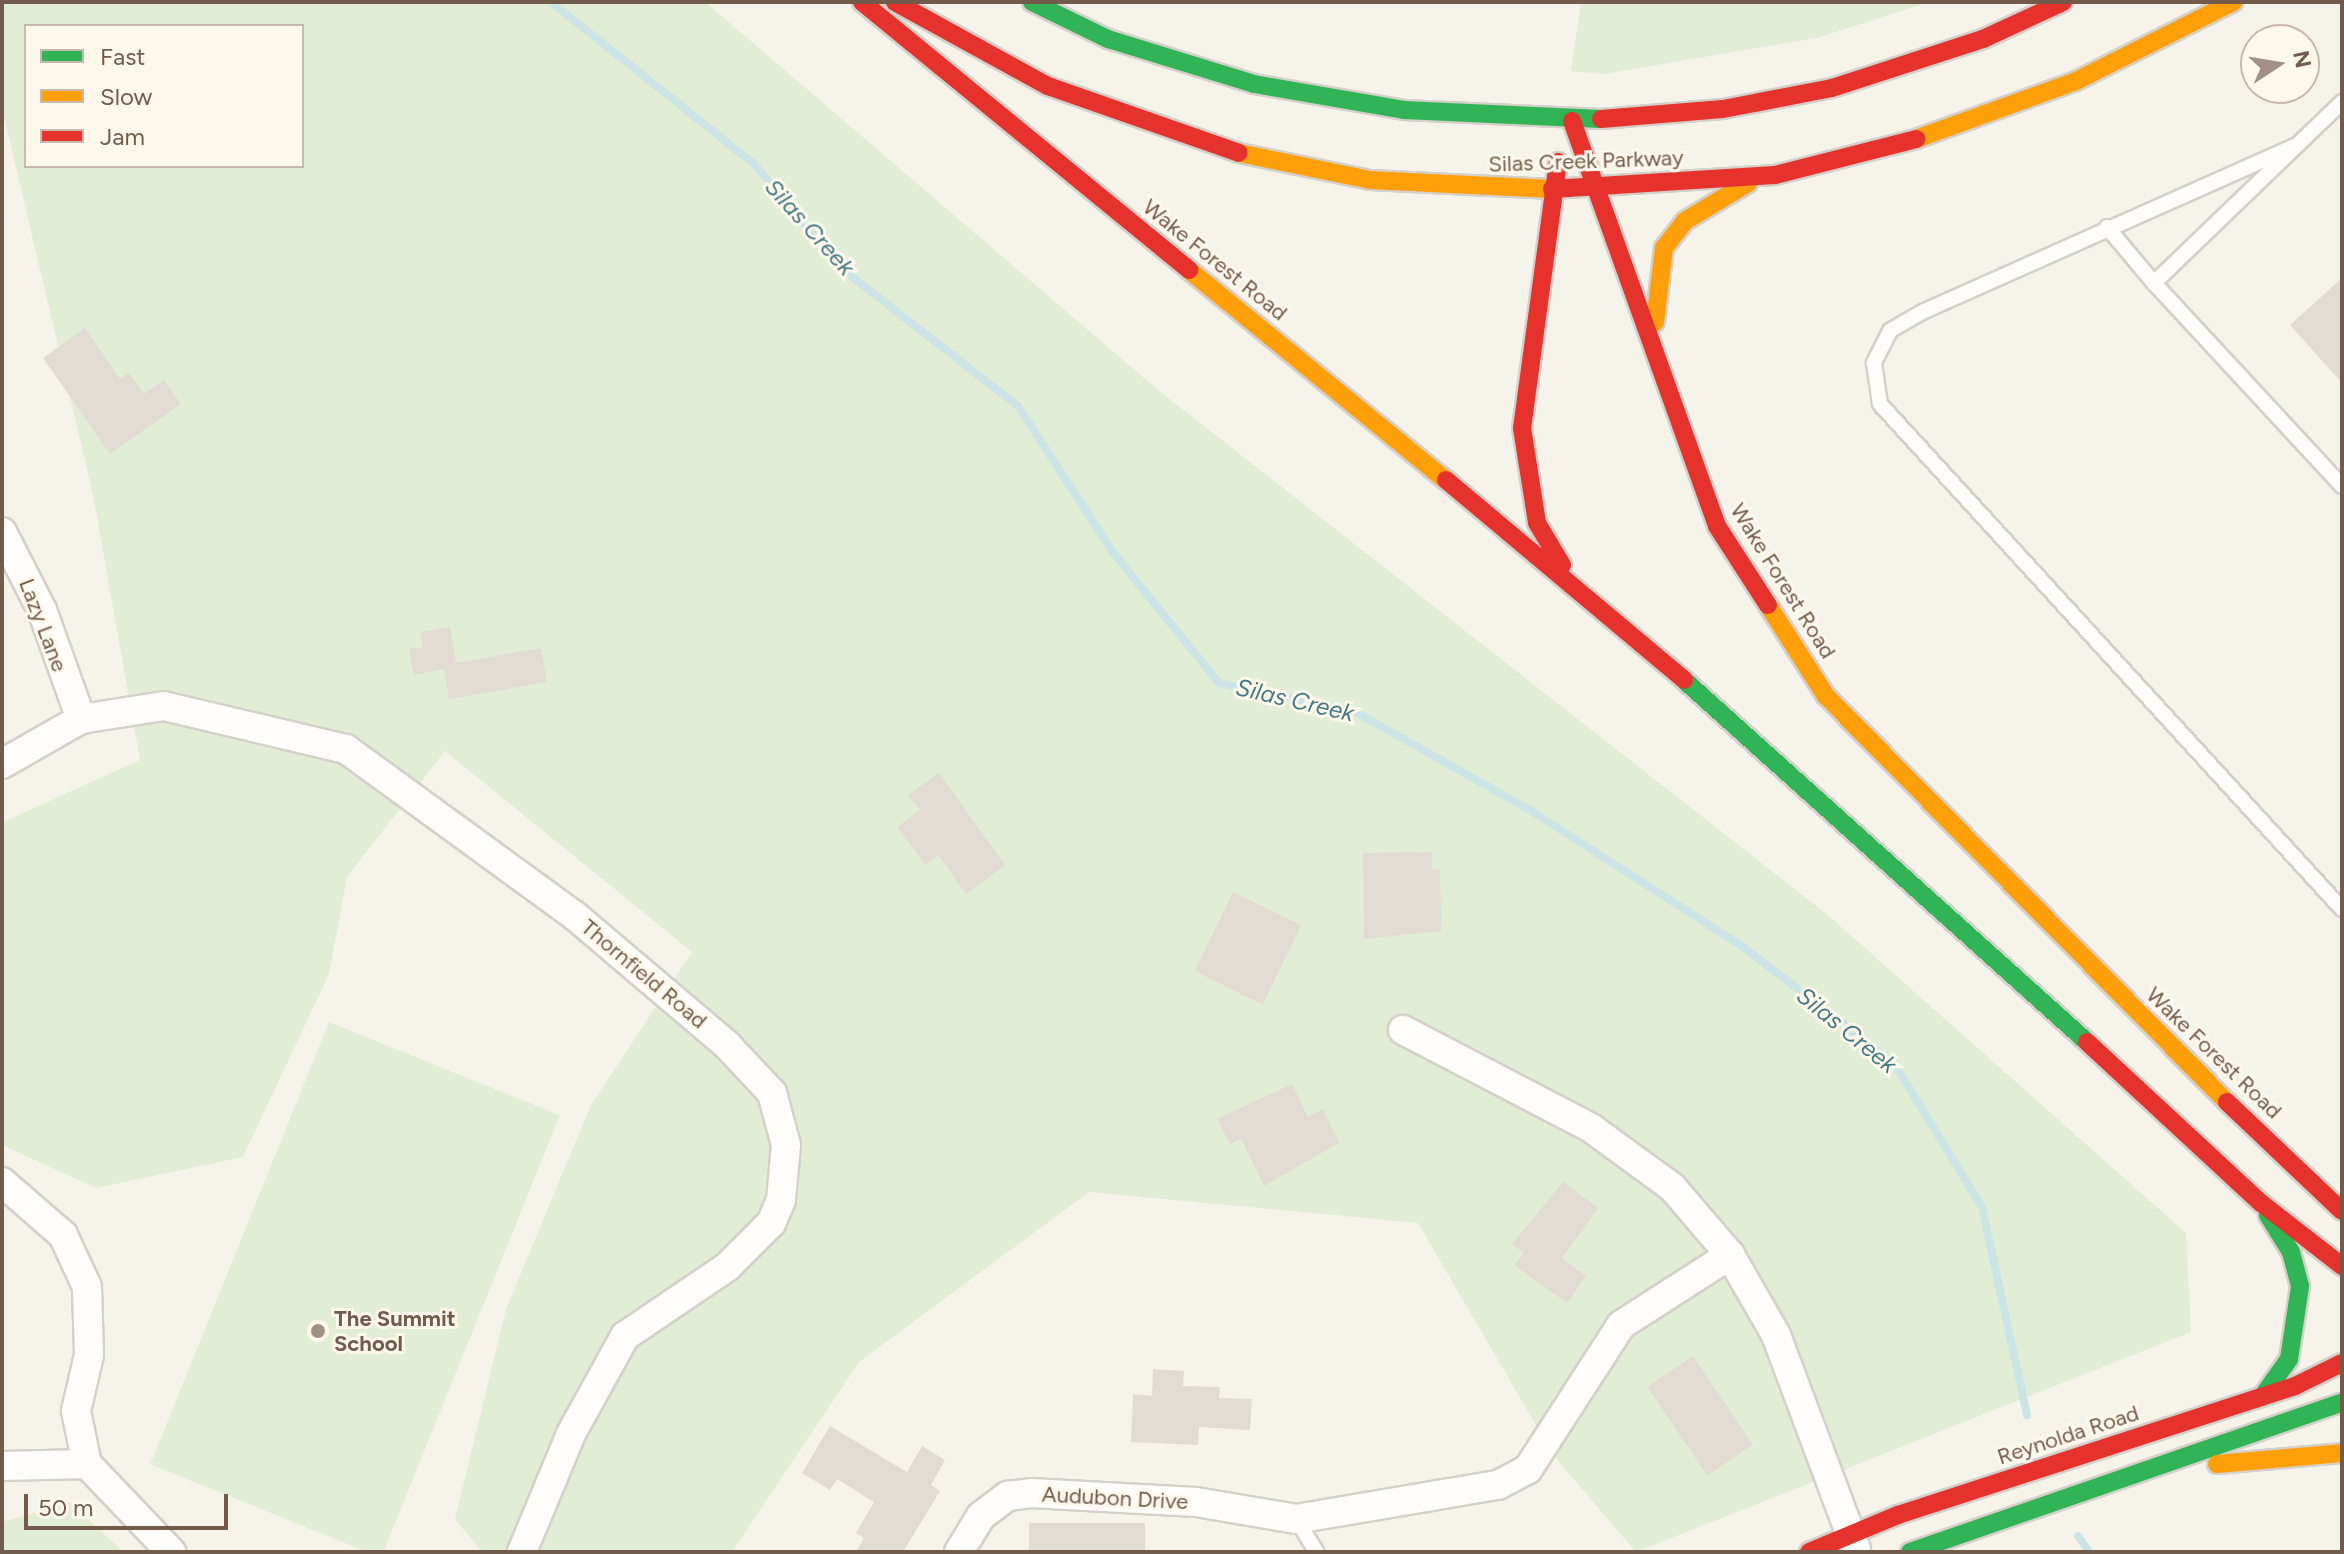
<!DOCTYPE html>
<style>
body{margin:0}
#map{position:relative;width:2344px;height:1554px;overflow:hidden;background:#f6f3eb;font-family:Figtree,sans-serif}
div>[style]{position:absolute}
.green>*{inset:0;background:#e2edd6;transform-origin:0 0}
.stream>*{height:8px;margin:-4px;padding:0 4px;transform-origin:4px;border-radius:4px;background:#cde4e6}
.building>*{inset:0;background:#e2dbd3;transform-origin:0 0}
.roads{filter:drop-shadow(2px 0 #d5d0c9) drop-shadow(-2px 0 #d5d0c9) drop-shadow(0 2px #d5d0c9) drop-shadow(0 -2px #d5d0c9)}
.lane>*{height:14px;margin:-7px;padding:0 7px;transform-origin:7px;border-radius:7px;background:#fefdfc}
.street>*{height:28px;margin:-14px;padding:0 14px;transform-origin:14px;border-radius:14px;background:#fefdfc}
.fast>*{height:18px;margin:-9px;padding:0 9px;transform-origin:9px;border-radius:9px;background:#30b455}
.slow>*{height:18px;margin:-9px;padding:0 9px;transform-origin:9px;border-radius:9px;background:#ff9f0a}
.jam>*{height:18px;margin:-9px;padding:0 9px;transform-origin:9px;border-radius:9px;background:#e5322d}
.dots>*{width:22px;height:22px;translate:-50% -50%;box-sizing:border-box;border:4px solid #fef8ec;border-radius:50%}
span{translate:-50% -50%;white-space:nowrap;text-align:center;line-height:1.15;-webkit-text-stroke:6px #fef8ec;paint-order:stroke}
.street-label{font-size:22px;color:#735b4c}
.poi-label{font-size:22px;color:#735b4c;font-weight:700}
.left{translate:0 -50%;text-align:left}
.water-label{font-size:24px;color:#477985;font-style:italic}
.frame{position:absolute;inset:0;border:4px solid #735b4c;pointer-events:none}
.legend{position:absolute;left:24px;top:24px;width:280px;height:144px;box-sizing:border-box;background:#fef8ec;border:2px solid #c6b9ac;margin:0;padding:10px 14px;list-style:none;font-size:24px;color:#735b4c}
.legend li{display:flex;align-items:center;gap:16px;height:40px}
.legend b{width:40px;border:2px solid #c6b9ac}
.north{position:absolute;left:2240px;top:24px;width:80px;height:80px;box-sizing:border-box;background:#fef8ec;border:2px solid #c6b9ac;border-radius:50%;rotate:78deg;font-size:22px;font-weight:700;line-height:32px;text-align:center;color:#735b4c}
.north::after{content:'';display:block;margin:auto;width:28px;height:36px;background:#a19084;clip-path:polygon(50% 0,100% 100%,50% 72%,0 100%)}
.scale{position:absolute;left:24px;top:1494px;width:204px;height:36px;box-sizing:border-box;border:4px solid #735b4c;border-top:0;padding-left:10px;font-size:24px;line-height:28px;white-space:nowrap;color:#735b4c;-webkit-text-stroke:6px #fef8ec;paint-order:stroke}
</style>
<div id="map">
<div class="green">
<i style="clip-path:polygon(evenodd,2px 2px,705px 2px,1158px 390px,1829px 916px,2186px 1233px,2191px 1332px,1636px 1552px,1554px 1456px,1418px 1223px,1089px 1192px,859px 1362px,732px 1552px,482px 1552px,455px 1519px,506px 1309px,591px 1105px,692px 952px,445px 751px,347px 877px,329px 974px,243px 1157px,96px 1188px,2px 1145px,3px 822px,140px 760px,93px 495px,2px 108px,2px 2px,26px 26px,302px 26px,302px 166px,26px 166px,26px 26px)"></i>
<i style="clip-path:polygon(1581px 2px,1929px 2px,1817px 38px,1604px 74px,1571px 71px)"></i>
<i style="left:329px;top:1022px;width:249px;height:477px;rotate:22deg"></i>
<i style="clip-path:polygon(70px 1503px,124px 1552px,2px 1552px,2px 1522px)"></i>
</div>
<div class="stream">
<i style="left:551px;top:2px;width:260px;rotate:38.6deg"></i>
<i style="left:754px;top:164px;width:137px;rotate:50deg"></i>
<i style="left:842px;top:269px;width:223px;rotate:37.9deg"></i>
<i style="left:1018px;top:406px;width:173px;rotate:57deg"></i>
<i style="left:1112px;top:551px;width:170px;rotate:51deg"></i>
<i style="left:1219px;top:683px;width:138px;rotate:11.7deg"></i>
<i style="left:1354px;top:711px;width:206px;rotate:29.4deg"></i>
<i style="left:1533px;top:812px;width:250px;rotate:32.7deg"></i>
<i style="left:1743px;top:947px;width:190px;rotate:37.5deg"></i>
<i style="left:1894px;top:1063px;width:169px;rotate:58.6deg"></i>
<i style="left:1982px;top:1207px;width:213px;rotate:77.8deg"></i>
<i style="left:2078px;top:1536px;width:19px;rotate:55deg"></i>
</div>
<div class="building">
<i style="clip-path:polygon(2342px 278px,2342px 383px,2290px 325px)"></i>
<i style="clip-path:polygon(85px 328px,120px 379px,129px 373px,144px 394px,164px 380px,181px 404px,110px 454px,43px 358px)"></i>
<i style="clip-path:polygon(450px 627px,456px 663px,541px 648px,547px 682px,449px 699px,444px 669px,414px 675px,409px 649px,423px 647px,420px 632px)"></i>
<i style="clip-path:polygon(939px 773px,1005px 865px,966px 894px,938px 855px,925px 865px,897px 827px,920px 810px,908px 795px)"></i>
<i style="clip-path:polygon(1432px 852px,1432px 869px,1440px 870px,1441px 931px,1364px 939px,1363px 853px)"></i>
<i style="left:1233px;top:892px;width:76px;height:88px;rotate:26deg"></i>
<i style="clip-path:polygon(1292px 1084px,1308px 1117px,1323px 1109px,1339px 1143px,1264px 1186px,1241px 1139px,1230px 1144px,1217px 1119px)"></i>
<i style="clip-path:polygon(1563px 1182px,1598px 1208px,1562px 1258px,1586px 1276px,1567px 1303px,1514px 1265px,1524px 1253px,1512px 1244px)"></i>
<i style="left:1693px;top:1356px;width:107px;height:55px;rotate:56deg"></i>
<i style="clip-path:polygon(1153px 1369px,1184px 1371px,1183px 1386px,1220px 1387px,1219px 1398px,1252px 1399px,1250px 1430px,1199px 1427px,1198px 1445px,1131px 1442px,1133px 1394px,1152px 1396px)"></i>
<i style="clip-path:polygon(830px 1426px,907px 1472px,922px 1446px,945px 1460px,931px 1485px,940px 1491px,903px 1552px,856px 1552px,864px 1538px,856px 1533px,874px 1502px,837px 1479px,830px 1490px,802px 1473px)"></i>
<i style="left:1029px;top:1523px;width:116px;height:29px"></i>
</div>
<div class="roads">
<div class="lane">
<i style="left:2342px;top:102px;width:261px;rotate:136.1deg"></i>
<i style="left:2154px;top:283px;width:277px;rotate:47.2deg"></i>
<i style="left:2295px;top:146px;width:406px;rotate:156deg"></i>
<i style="left:1924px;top:311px;width:39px;rotate:150deg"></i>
<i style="left:1890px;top:331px;width:36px;rotate:117deg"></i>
<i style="left:1874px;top:363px;width:41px;rotate:81.7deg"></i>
<i style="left:1880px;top:404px;width:684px;rotate:47.55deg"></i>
<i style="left:2107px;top:227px;width:73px;rotate:50deg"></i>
<i style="left:1296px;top:1519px;width:39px;rotate:58deg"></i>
</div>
<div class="street">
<i style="left:2px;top:532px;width:88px;rotate:62.9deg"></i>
<i style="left:42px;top:610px;width:116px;rotate:70.3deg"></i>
<i style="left:2px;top:764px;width:91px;rotate:-29.7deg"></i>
<i style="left:81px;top:719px;width:84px;rotate:-8.9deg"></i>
<i style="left:164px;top:706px;width:187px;rotate:13.3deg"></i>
<i style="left:346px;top:749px;width:283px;rotate:36.1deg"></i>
<i style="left:575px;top:916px;width:199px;rotate:40.3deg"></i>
<i style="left:727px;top:1045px;width:66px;rotate:46.8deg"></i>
<i style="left:772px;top:1093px;width:54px;rotate:74.9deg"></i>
<i style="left:786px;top:1145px;width:55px;rotate:95.2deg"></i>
<i style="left:781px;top:1200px;width:25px;rotate:113deg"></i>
<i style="left:771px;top:1223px;width:62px;rotate:135deg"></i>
<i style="left:727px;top:1267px;width:123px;rotate:145.9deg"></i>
<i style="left:625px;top:1336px;width:112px;rotate:118.9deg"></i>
<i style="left:571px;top:1434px;width:128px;rotate:112.6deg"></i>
<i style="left:1403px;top:1030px;width:212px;rotate:27.5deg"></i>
<i style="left:1591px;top:1128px;width:100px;rotate:36.1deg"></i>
<i style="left:1672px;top:1187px;width:89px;rotate:49.5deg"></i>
<i style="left:2px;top:1182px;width:81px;rotate:41deg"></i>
<i style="left:63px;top:1235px;width:57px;rotate:65.2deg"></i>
<i style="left:87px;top:1287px;width:68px;rotate:88.3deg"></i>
<i style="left:89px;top:1355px;width:57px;rotate:103.1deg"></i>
<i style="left:76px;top:1411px;width:54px;rotate:78.3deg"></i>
<i style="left:2px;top:1466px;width:85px;rotate:-1.3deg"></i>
<i style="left:87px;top:1464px;width:122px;rotate:46.3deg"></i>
<i style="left:959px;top:1552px;width:42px;rotate:-58.6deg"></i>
<i style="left:981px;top:1516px;width:34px;rotate:-37deg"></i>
<i style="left:1008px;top:1496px;width:23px;rotate:-7deg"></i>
<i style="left:1031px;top:1493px;width:165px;rotate:3.1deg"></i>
<i style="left:1196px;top:1502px;width:101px;rotate:9.6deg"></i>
<i style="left:1296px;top:1519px;width:205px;rotate:-9.6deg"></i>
<i style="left:1498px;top:1485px;width:34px;rotate:-28deg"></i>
<i style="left:1528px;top:1469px;width:171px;rotate:-57.1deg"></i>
<i style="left:1621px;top:1325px;width:130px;rotate:-32.7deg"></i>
<i style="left:1730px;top:1255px;width:92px;rotate:60.1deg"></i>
<i style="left:1776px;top:1335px;width:228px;rotate:69.5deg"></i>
</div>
<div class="fast">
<i style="left:1032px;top:2px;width:85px;rotate:26deg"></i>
<i style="left:1108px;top:39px;width:153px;rotate:17.1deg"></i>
<i style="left:1254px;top:84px;width:152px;rotate:9.8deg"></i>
<i style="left:1404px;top:110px;width:197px;rotate:2.6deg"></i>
<i style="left:1684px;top:680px;width:542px;rotate:41.93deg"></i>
<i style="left:2262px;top:1397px;width:47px;rotate:-54.6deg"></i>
<i style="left:2289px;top:1359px;width:74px;rotate:-81.4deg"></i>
<i style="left:2300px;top:1286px;width:35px;rotate:-105deg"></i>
<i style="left:2291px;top:1252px;width:44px;rotate:-121.9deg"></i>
<i style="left:1910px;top:1552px;width:457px;rotate:-19.1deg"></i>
</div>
<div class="slow">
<i style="left:1916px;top:139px;width:170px;rotate:-19.9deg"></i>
<i style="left:2076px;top:81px;width:176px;rotate:-26.7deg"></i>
<i style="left:1239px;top:153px;width:134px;rotate:11.6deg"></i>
<i style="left:1370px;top:180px;width:182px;rotate:2.8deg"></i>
<i style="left:1189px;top:270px;width:332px;rotate:39.3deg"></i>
<i style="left:1655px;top:322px;width:75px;rotate:-83.1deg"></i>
<i style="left:1664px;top:248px;width:34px;rotate:-52deg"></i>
<i style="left:1685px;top:221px;width:74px;rotate:-31.1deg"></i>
<i style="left:1768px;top:605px;width:108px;rotate:57.5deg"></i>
<i style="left:1826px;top:696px;width:571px;rotate:45.35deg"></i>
<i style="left:2217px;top:1464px;width:125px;rotate:-5deg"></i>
</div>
<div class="jam">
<i style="left:862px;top:2px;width:423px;rotate:39.3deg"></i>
<i style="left:895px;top:2px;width:175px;rotate:28.8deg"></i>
<i style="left:1048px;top:86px;width:202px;rotate:19.3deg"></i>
<i style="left:1601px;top:119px;width:122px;rotate:-4.7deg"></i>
<i style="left:1723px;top:109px;width:111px;rotate:-10.9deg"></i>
<i style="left:1832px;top:88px;width:159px;rotate:-18deg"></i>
<i style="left:1983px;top:39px;width:88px;rotate:-24.8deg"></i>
<i style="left:1572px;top:121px;width:430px;rotate:70.3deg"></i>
<i style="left:1717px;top:526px;width:94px;rotate:57.2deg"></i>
<i style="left:1558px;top:162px;width:268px;rotate:97.7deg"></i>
<i style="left:1522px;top:428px;width:96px;rotate:81deg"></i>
<i style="left:1537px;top:523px;width:49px;rotate:59.2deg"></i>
<i style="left:1552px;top:189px;width:223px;rotate:-3.6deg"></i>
<i style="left:1775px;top:175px;width:146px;rotate:-14.3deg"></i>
<i style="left:1446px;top:480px;width:311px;rotate:40deg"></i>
<i style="left:2087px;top:1042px;width:237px;rotate:42.8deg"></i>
<i style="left:2261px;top:1203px;width:103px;rotate:37.9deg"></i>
<i style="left:2227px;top:1102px;width:158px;rotate:43.5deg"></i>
<i style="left:1809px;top:1552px;width:96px;rotate:-22.6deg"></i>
<i style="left:1898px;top:1515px;width:417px;rotate:-18deg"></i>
<i style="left:2295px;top:1386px;width:52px;rotate:-26.1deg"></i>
</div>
</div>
<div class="dots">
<i style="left:318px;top:1331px;background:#a19084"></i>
</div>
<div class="street-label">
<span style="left:1586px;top:161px;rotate:-2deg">Silas Creek Parkway</span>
<span style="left:1215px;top:260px;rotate:39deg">Wake Forest Road</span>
<span style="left:1783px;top:581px;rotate:58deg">Wake Forest Road</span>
<span style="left:43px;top:625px;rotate:69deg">Lazy Lane</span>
<span style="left:644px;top:974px;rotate:40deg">Thornfield Road</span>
<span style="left:2214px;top:1053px;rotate:44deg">Wake Forest Road</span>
<span style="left:2068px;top:1435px;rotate:-18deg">Reynolda Road</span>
<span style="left:1115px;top:1498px;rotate:3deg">Audubon Drive</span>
</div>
<div class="poi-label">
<span class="left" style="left:334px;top:1331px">The Summit<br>School</span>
</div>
<div class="water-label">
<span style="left:810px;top:227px;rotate:48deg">Silas Creek</span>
<span style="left:1295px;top:700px;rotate:13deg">Silas Creek</span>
<span style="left:1847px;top:1030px;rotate:39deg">Silas Creek</span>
</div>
<div class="frame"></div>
<ul class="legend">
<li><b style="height:10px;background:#30b455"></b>Fast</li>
<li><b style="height:10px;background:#ff9f0a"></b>Slow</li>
<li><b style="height:10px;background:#e5322d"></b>Jam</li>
</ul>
<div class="north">N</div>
<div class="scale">50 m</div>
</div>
